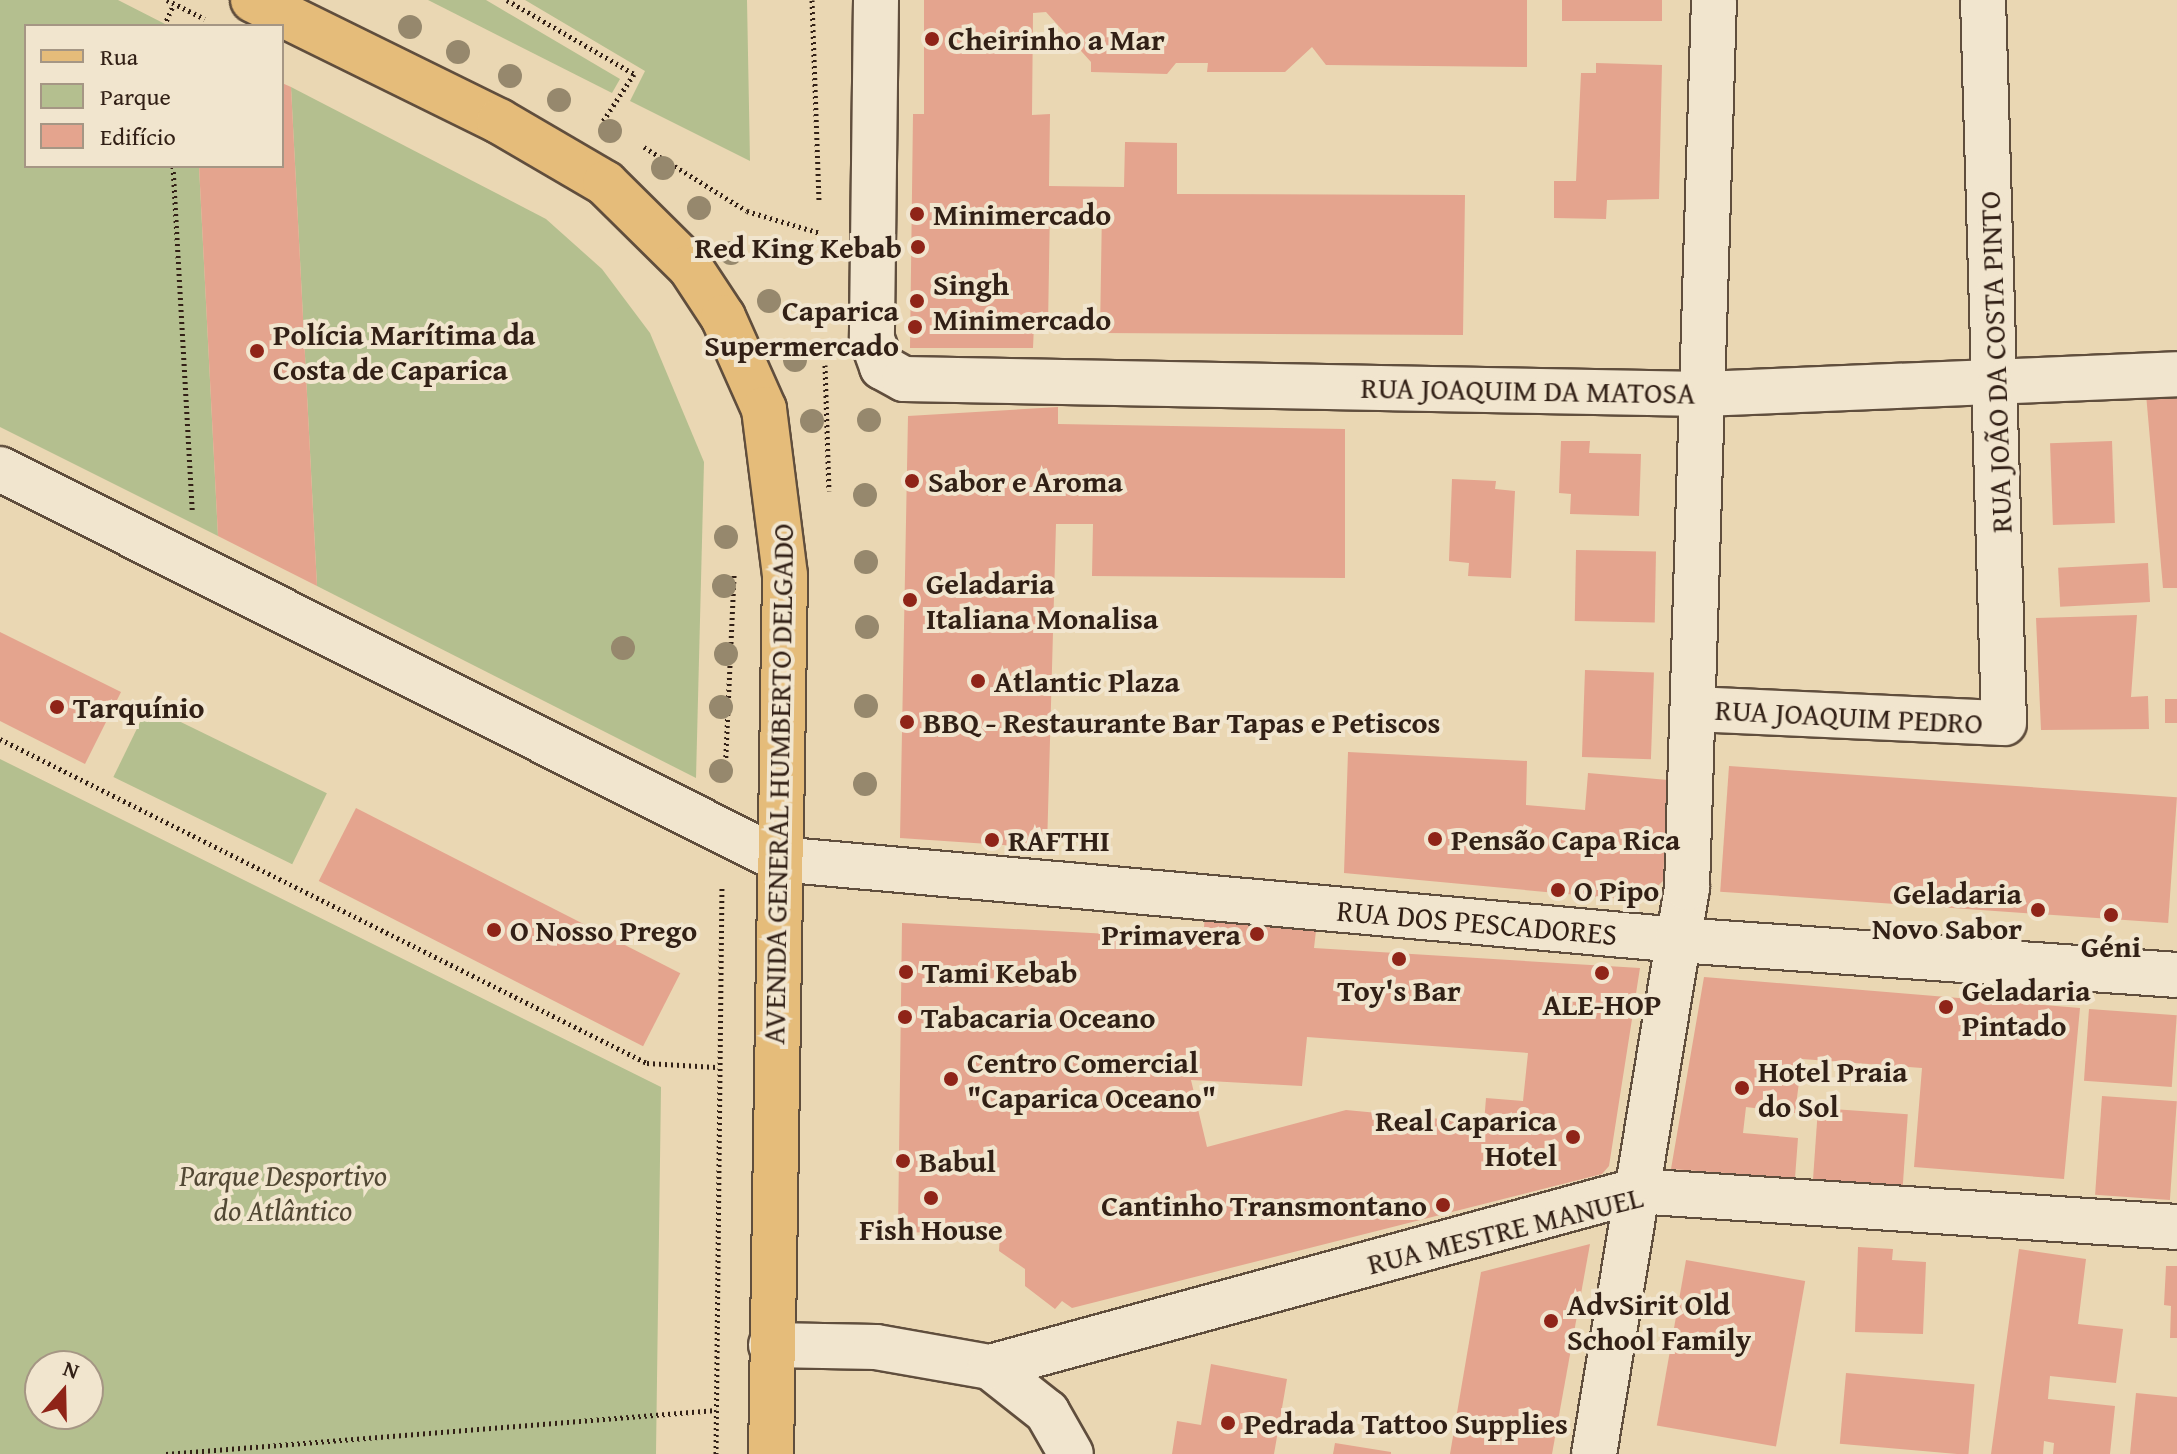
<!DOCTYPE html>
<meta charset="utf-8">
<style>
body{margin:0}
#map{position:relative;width:2177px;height:1454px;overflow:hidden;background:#ead7b3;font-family:"Gentium Book Plus",serif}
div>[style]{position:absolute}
.green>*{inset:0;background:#b4bf8f;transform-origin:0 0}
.building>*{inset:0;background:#e4a48e;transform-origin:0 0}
.path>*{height:5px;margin-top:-2.5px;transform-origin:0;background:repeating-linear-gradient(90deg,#322016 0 2px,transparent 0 6px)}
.roads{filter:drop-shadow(2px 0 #604e3d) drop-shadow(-2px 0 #604e3d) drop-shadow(0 2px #604e3d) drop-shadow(0 -2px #604e3d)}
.minor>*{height:44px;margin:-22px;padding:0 22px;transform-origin:22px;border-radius:22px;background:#f1e5ce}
.major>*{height:44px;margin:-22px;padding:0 22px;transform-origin:22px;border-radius:22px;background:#e5bc7a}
.trees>*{width:24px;height:24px;margin:-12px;border-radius:50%;background:#96886d}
.dots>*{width:22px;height:22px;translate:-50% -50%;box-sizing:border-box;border:4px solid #f1e5ce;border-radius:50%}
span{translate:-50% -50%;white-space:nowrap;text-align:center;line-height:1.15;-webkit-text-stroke:8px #f1e5ce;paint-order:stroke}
.poi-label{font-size:30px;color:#322016;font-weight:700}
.left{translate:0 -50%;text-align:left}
.right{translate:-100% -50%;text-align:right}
.street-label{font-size:30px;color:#322016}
.park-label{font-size:30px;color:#524834;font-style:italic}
.legend{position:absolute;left:24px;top:24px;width:260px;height:144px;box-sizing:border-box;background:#f1e5ce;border:2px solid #a59684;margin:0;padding:10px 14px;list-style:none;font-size:24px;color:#322016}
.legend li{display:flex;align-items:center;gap:16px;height:40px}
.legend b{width:40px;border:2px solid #a59684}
.north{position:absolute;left:24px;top:1350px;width:80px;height:80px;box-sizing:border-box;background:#f1e5ce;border:2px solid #a59684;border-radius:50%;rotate:20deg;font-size:22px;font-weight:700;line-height:32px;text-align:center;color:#322016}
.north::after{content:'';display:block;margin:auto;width:28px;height:36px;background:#8f2418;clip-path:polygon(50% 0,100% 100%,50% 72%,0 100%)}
</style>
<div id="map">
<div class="green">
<i style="clip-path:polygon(0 0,118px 0,169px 26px,26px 26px,26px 166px,199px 166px,218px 536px,0 427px)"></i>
<i style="clip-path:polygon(428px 0,486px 0,620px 79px,612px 93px)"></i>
<i style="clip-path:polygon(525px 0,747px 0,750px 161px,630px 101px,645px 71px)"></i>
<i style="clip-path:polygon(291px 87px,546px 219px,602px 269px,650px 333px,704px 462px,696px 778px,317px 586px)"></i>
<i style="left:148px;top:706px;width:199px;height:79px;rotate:26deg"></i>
<i style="clip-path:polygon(evenodd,0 759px,661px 1087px,656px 1454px,0 1454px,0 759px,40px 1366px,88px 1366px,88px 1414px,40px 1414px,40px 1366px)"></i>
</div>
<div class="building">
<i style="clip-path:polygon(924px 0,1527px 0,1527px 67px,1326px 65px,1312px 47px,1285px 72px,1207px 72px,1208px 63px,1176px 63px,1167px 74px,1091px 72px,1091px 62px,1046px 12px,1033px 13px,1032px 115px,1050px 114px,1049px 186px,1124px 187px,1125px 142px,1177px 143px,1177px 194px,1465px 195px,1463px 335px,1100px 333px,1102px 209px,1050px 208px,1048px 326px,1034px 325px,1033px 348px,910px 348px,913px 114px,924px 114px)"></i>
<i style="left:1562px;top:0;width:100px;height:21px"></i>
<i style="clip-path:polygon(1596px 63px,1662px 65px,1659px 199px,1607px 200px,1606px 219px,1554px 218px,1554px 181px,1576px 181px,1581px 73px,1596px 73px)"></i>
<i style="clip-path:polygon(282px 83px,291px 87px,317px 586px,218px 536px,199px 166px,282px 166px)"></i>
<i style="clip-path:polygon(2177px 393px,2177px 588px,2163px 588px,2146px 394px)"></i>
<i style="clip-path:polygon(1058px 407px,1058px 424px,1345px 429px,1345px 578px,1092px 576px,1093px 524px,1056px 524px,1047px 848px,900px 838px,908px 416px)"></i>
<i style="clip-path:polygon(1561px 441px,1590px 441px,1589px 453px,1641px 454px,1639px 516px,1570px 514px,1571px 494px,1559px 493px)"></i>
<i style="left:2112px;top:441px;width:82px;height:62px;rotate:88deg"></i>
<i style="clip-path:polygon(1452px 479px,1496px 481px,1495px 489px,1515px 491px,1511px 578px,1468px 576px,1469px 563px,1449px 561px)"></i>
<i style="left:1576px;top:550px;width:80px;height:71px;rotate:1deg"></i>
<i style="left:2148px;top:563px;width:39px;height:90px;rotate:87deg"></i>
<i style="clip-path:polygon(2137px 615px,2131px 697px,2148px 696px,2149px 729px,2041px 730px,2036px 618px)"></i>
<i style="clip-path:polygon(0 632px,121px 692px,85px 764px,0 721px)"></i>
<i style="left:1585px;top:670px;width:69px;height:87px;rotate:2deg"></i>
<i style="left:2177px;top:699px;width:24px;height:12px;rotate:90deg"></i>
<i style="clip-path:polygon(1348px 752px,1527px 761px,1526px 805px,1585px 810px,1588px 773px,1668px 780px,1663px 881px,1642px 901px,1344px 873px)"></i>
<i style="left:1729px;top:766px;width:449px;height:126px;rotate:4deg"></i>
<i style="left:356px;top:808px;width:364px;height:82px;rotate:27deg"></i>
<i style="clip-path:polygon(evenodd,1205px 915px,1317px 922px,1314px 948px,1640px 968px,1609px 1166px,1602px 1174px,1072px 1308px,1062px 1301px,1055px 1309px,1025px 1286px,1025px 1269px,999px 1251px,1000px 1234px,898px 1232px,902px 923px,1203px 939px,1205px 915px,1307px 1037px,1528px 1053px,1523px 1101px,1486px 1098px,1484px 1123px,1346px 1110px,1207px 1147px,1191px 1080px,1302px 1086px,1307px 1037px)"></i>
<i style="clip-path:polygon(1704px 977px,2080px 1008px,2064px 1179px,1914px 1167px,1922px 1068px,1802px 1059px,1795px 1113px,1746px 1107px,1743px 1133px,1798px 1138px,1795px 1178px,1671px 1169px)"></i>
<i style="left:2089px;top:1009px;width:88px;height:72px;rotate:4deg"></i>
<i style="left:2102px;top:1096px;width:75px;height:99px;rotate:4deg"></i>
<i style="left:1818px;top:1108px;width:90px;height:78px;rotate:4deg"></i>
<i style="clip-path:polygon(1590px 1244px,1552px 1454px,1450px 1454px,1481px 1272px)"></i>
<i style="clip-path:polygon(1858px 1247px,1893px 1249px,1892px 1260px,1926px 1262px,1923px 1334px,1855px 1332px)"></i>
<i style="clip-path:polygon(2019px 1249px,2086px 1259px,2078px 1324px,2123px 1329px,2116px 1383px,2050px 1376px,2048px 1399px,2115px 1406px,2110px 1454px,2053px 1454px,2054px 1443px,2044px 1441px,2043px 1454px,1991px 1454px)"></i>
<i style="left:1686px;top:1260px;width:121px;height:168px;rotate:10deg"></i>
<i style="clip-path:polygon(2166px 1266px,2177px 1266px,2177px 1338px,2170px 1338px,2171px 1306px,2164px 1305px)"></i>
<i style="clip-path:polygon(1211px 1364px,1287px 1379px,1274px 1454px,1172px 1454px,1177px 1421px,1201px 1425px)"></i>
<i style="left:1846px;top:1373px;width:129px;height:71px;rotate:5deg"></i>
<i style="clip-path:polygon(2136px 1393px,2177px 1397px,2177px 1454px,2130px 1454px)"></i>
<i style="clip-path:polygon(1335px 1443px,1391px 1452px,1391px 1454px,1333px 1454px)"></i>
</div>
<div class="path">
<i style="left:167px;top:0;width:42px;rotate:26.6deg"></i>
<i style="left:507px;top:0;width:147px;rotate:30.2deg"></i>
<i style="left:634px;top:74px;width:56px;rotate:123.4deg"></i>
<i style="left:812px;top:0;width:203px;rotate:88deg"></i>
<i style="left:164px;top:26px;width:24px;rotate:-66deg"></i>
<i style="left:644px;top:147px;width:121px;rotate:31.9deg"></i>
<i style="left:747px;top:211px;width:76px;rotate:16.8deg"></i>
<i style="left:173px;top:166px;width:346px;rotate:86.8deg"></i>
<i style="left:825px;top:365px;width:126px;rotate:88.2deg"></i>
<i style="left:0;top:739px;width:724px;rotate:26.6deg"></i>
<i style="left:647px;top:1063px;width:69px;rotate:3.3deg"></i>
<i style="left:725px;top:775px;width:200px;rotate:-87.4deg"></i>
<i style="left:166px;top:1454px;width:552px;rotate:-4.57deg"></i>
<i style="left:716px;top:1454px;width:569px;rotate:-89.4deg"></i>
</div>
<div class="roads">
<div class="minor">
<i style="left:876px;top:0;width:339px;rotate:90.7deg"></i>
<i style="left:872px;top:339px;width:30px;rotate:70deg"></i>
<i style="left:882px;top:367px;width:25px;rotate:29deg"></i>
<i style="left:904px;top:379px;width:799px;rotate:1.08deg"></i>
<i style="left:1703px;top:394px;width:474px;rotate:-2.4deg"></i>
<i style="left:0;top:469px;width:870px;rotate:26.62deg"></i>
<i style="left:778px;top:859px;width:904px;rotate:5.14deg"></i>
<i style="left:1678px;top:940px;width:500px;rotate:4.01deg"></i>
<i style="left:1693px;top:709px;width:311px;rotate:2.6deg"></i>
<i style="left:2004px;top:723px;width:723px;rotate:-91.66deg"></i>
<i style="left:771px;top:1345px;width:105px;rotate:1.1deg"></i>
<i style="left:876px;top:1347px;width:116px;rotate:10deg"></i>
<i style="left:990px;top:1367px;width:73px;rotate:38.3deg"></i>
<i style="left:1047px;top:1412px;width:48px;rotate:60.3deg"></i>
<i style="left:990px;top:1367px;width:669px;rotate:-15.26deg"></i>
<i style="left:1635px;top:1191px;width:543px;rotate:3.8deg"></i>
<i style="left:1594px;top:1454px;width:574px;rotate:-80.67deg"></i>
<i style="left:1687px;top:888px;width:888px;rotate:-88.26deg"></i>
</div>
<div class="major">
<i style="left:253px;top:0;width:274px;rotate:26.2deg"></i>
<i style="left:499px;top:121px;width:123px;rotate:30.3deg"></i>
<i style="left:605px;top:183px;width:120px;rotate:44.7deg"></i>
<i style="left:690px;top:267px;width:60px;rotate:56.6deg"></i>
<i style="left:723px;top:317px;width:101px;rotate:66deg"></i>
<i style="left:764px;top:409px;width:167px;rotate:82.8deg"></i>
<i style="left:785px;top:575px;width:879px;rotate:90.91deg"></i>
</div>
</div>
<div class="trees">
<i style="left:410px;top:27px"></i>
<i style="left:458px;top:52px"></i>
<i style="left:510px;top:76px"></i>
<i style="left:559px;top:100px"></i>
<i style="left:610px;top:131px"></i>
<i style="left:663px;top:168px"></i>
<i style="left:699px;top:208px"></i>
<i style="left:731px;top:253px"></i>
<i style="left:769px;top:301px"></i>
<i style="left:795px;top:360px"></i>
<i style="left:869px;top:420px"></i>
<i style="left:812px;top:421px"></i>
<i style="left:865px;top:495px"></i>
<i style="left:726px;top:537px"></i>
<i style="left:866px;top:562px"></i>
<i style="left:724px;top:586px"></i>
<i style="left:867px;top:627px"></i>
<i style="left:623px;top:648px"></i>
<i style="left:726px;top:654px"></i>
<i style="left:866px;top:706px"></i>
<i style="left:721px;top:707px"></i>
<i style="left:721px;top:771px"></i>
<i style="left:865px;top:784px"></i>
</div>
<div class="dots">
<i style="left:932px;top:39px;background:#8f2418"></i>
<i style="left:917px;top:214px;background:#8f2418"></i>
<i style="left:918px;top:247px;background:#8f2418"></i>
<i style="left:917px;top:301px;background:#8f2418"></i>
<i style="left:915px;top:327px;background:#8f2418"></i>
<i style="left:257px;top:351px;background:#8f2418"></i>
<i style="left:912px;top:481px;background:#8f2418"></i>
<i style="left:910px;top:600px;background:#8f2418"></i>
<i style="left:978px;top:681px;background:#8f2418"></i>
<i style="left:57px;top:707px;background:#8f2418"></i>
<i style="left:907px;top:722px;background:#8f2418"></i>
<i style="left:1435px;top:839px;background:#8f2418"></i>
<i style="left:992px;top:840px;background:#8f2418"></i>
<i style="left:1558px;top:890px;background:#8f2418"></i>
<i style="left:2038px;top:910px;background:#8f2418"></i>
<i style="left:2111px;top:915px;background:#8f2418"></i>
<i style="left:494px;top:930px;background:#8f2418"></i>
<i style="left:1257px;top:934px;background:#8f2418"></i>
<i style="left:1399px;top:959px;background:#8f2418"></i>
<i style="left:906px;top:972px;background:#8f2418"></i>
<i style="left:1602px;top:973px;background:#8f2418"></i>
<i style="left:1946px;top:1007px;background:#8f2418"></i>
<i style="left:905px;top:1017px;background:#8f2418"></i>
<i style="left:951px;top:1079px;background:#8f2418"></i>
<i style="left:1742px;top:1088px;background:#8f2418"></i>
<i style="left:1573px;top:1137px;background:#8f2418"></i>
<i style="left:903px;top:1161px;background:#8f2418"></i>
<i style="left:931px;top:1198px;background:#8f2418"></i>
<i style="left:1443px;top:1205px;background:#8f2418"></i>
<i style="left:1551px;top:1321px;background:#8f2418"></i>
<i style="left:1228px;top:1423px;background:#8f2418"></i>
</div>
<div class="poi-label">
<span class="left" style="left:948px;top:39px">Cheirinho a Mar</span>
<span class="left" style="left:933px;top:214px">Minimercado</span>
<span class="right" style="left:902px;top:247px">Red King Kebab</span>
<span class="left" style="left:933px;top:301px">Singh<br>Minimercado</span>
<span class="right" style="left:899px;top:327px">Caparica<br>Supermercado</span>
<span class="left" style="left:273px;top:351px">Polícia Marítima da<br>Costa de Caparica</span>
<span class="left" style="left:928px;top:481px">Sabor e Aroma</span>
<span class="left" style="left:926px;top:600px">Geladaria<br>Italiana Monalisa</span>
<span class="left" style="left:994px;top:681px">Atlantic Plaza</span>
<span class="left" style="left:73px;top:707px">Tarquínio</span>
<span class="left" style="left:923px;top:722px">BBQ - Restaurante Bar Tapas e Petiscos</span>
<span class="left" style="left:1451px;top:839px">Pensão Capa Rica</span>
<span class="left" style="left:1008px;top:840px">RAFTHI</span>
<span class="left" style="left:1574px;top:890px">O Pipo</span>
<span class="right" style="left:2022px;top:910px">Geladaria<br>Novo Sabor</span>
<span class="left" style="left:510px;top:930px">O Nosso Prego</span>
<span class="right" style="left:1241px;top:934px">Primavera</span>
<span style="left:2111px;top:946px">Géni</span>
<span class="left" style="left:922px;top:972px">Tami Kebab</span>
<span style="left:1399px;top:990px">Toy's Bar</span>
<span class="left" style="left:1962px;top:1007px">Geladaria<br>Pintado</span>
<span style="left:1602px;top:1004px">ALE-HOP</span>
<span class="left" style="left:921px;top:1017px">Tabacaria Oceano</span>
<span class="left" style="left:967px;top:1079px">Centro Comercial<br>"Caparica Oceano"</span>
<span class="left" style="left:1758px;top:1088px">Hotel Praia<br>do Sol</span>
<span class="right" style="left:1557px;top:1137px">Real Caparica<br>Hotel</span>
<span class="left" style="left:919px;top:1161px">Babul</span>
<span class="right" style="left:1427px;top:1205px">Cantinho Transmontano</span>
<span style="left:931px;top:1229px">Fish House</span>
<span class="left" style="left:1567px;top:1321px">AdvSirit Old<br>School Family</span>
<span class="left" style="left:1244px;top:1423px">Pedrada Tattoo Supplies</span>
</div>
<div class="street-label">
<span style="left:1995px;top:362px;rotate:-92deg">RUA JOÃO DA COSTA PINTO</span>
<span style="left:1528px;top:390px;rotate:1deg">RUA JOAQUIM DA MATOSA</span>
<span style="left:1849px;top:716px;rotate:3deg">RUA JOAQUIM PEDRO</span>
<span style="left:778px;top:784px;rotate:-89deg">AVENIDA GENERAL HUMBERTO DELGADO</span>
<span style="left:1477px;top:922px;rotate:5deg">RUA DOS PESCADORES</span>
<span style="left:1505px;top:1230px;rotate:-14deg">RUA MESTRE MANUEL</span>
</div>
<div class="park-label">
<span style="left:283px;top:1192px">Parque Desportivo<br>do Atlântico</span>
</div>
<ul class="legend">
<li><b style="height:10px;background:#e5bc7a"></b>Rua</li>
<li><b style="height:22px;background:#b4bf8f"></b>Parque</li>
<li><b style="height:22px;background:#e4a48e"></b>Edifício</li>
</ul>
<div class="north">N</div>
</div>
